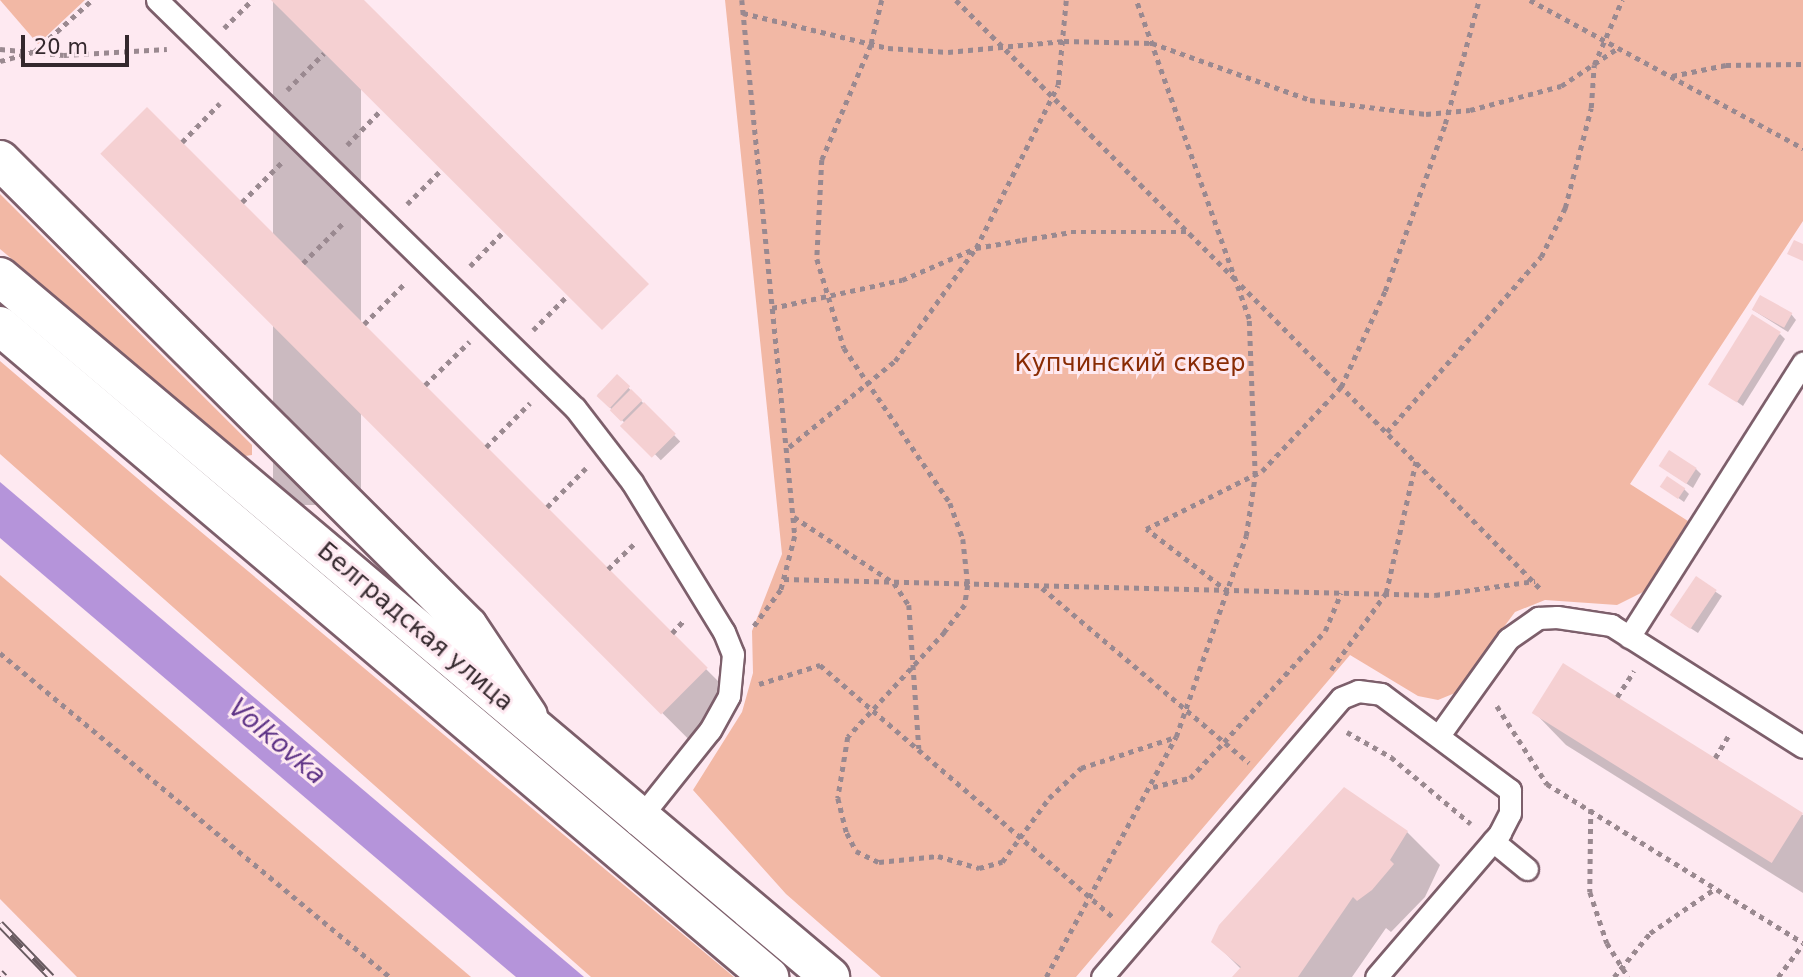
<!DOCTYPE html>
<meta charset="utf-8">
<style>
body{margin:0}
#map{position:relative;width:1803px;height:977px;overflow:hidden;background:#fee9f1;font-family:"DejaVu Sans",sans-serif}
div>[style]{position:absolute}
.green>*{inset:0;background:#f2b8a5}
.water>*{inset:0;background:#b594da}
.shadow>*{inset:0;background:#0003;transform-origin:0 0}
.building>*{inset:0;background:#f5d0d2;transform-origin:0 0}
.path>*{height:4.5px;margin-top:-2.25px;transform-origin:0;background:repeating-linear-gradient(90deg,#9a8990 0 5px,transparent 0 10px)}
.roads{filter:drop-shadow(2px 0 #7d5f6b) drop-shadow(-2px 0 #7d5f6b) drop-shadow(0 2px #7d5f6b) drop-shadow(0 -2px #7d5f6b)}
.lane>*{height:21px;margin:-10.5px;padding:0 10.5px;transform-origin:10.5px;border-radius:10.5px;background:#fff}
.street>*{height:38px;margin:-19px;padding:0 19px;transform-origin:19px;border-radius:19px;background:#fff}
.secondary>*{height:38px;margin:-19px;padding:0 19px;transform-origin:19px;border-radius:19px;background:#fff}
.rail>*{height:8px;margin-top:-4px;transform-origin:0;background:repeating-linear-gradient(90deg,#fee9f1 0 16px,#685a60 0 32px);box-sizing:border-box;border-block:2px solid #685a60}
span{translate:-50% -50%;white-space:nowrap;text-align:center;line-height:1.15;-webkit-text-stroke:6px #fee9f1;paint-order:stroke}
.park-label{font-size:24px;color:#892b04}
.street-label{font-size:24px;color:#34282d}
.water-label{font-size:26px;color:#5e3386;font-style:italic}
.scale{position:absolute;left:21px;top:35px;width:108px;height:32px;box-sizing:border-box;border:4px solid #34282d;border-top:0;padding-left:9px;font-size:21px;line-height:24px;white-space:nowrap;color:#34282d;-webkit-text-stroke:5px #fee9f1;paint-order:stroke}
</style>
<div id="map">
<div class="green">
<i style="clip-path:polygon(0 0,85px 0,38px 44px)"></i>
<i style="clip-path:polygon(725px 0,1803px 0,1803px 221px,1630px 484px,1688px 521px,1645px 591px,1617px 605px,1545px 600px,1515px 612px,1455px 693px,1438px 700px,1418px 696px,1350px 655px,1076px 977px,881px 977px,786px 894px,693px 790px,742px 712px,753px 673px,752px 631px,782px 554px)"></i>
<i style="clip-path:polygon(0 194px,252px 445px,252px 455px,245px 456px,0 249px)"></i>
<i style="clip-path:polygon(0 361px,164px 501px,734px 977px,591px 977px,0 454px)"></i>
<i style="clip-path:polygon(0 575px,471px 977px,77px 977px,0 899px)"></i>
</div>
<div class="water">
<i style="clip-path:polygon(0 482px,584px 977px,516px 977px,0 538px)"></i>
</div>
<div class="shadow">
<i style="left:273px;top:0;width:88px;height:505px"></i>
<i style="left:147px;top:110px;width:829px;height:62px;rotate:45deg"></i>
<i style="clip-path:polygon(1753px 310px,1791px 314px,1796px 320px,1788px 332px)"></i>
<i style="clip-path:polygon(1780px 334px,1785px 339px,1743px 406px,1710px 383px)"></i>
<i style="left:617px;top:376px;width:91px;height:27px;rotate:46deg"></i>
<i style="clip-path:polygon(1661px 466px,1696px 469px,1701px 474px,1693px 488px)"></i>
<i style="clip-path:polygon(1663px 487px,1684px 489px,1689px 494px,1684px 502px)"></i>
<i style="clip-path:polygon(1696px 579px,1722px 596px,1698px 633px,1678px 620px)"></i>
<i style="clip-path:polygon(1534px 712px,1803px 815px,1803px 893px,1566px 745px)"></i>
<i style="clip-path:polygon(1344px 789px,1407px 832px,1440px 865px,1425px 897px,1391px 932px,1386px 928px,1352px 977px,1240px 977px,1241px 969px,1214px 942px)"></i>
</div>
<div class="building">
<i style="clip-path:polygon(271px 0,364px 0,649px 284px,602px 330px)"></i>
<i style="left:147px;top:107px;width:793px;height:66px;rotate:45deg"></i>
<i style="clip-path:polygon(1794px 240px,1803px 244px,1803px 261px,1787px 254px)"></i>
<i style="left:1760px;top:295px;width:37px;height:17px;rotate:29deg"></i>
<i style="left:1752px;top:314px;width:34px;height:83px;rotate:32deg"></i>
<i style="left:617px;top:374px;width:18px;height:30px;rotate:43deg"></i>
<i style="left:631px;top:389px;width:16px;height:30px;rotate:45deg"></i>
<i style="left:644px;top:402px;width:45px;height:34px;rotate:45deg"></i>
<i style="left:1669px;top:450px;width:33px;height:19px;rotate:33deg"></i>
<i style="left:1667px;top:476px;width:22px;height:13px;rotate:34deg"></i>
<i style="left:1696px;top:576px;width:25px;height:47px;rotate:34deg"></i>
<i style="left:1563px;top:663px;width:283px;height:59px;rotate:32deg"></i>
<i style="clip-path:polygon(1344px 787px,1408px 831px,1390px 860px,1394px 864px,1372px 890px,1357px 901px,1353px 897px,1298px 977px,1232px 977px,1241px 967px,1211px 942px,1219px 925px)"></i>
</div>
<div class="path">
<i style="left:742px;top:0;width:539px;rotate:84.35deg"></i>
<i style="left:795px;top:536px;width:56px;rotate:104.5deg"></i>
<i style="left:781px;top:590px;width:49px;rotate:126.6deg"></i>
<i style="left:882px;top:0;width:46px;rotate:103.7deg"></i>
<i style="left:871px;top:45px;width:125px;rotate:113.1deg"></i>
<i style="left:822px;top:160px;width:99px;rotate:92.9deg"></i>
<i style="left:817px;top:259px;width:93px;rotate:73.1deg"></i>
<i style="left:844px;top:348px;width:188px;rotate:55.6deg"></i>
<i style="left:950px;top:503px;width:38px;rotate:70deg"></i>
<i style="left:963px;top:539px;width:46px;rotate:83.8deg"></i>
<i style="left:968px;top:585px;width:20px;rotate:99deg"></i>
<i style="left:965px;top:605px;width:34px;rotate:127deg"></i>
<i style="left:945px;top:632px;width:143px;rotate:132.7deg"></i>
<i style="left:848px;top:737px;width:62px;rotate:99.3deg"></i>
<i style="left:838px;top:798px;width:36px;rotate:76deg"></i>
<i style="left:847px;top:833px;width:20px;rotate:63deg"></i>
<i style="left:856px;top:851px;width:25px;rotate:26deg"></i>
<i style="left:879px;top:862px;width:59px;rotate:-5.8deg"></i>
<i style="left:938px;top:856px;width:43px;rotate:16.3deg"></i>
<i style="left:979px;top:868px;width:24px;rotate:-15deg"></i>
<i style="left:1002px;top:862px;width:79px;rotate:-53.7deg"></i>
<i style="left:1049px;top:798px;width:44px;rotate:-43.2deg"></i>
<i style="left:1081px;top:768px;width:100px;rotate:-18.1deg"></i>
<i style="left:956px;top:0;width:395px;rotate:45deg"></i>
<i style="left:1530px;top:0;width:311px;rotate:28.5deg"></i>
<i style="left:743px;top:13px;width:149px;rotate:13.6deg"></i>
<i style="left:888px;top:48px;width:60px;rotate:3.8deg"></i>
<i style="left:948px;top:52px;width:117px;rotate:-5.4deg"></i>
<i style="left:1064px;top:41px;width:88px;rotate:1.3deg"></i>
<i style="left:1152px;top:43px;width:168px;rotate:19.8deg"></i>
<i style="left:1310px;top:100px;width:117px;rotate:6.9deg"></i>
<i style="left:1426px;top:114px;width:44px;rotate:-5.2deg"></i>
<i style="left:1470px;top:110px;width:94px;rotate:-14.8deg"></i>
<i style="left:1561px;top:86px;width:69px;rotate:-33.7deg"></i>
<i style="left:224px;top:28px;width:40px;rotate:-45deg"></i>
<i style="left:0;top:49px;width:64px;rotate:5.4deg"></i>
<i style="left:64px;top:55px;width:103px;rotate:-3.3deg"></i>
<i style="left:0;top:61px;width:35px;rotate:-15deg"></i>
<i style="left:34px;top:52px;width:78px;rotate:-41.9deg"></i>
<i style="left:1672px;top:76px;width:55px;rotate:-11.5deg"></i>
<i style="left:1726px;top:65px;width:77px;rotate:-0.7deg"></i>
<i style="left:287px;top:90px;width:52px;rotate:-45deg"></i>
<i style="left:182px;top:142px;width:54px;rotate:-45.7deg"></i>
<i style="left:347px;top:145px;width:49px;rotate:-45.8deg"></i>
<i style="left:242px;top:202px;width:58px;rotate:-45deg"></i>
<i style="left:407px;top:204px;width:48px;rotate:-45deg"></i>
<i style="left:303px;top:263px;width:58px;rotate:-45deg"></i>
<i style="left:470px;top:266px;width:47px;rotate:-45.9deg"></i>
<i style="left:1241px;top:285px;width:429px;rotate:45.4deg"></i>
<i style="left:772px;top:308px;width:133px;rotate:-12.2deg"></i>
<i style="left:902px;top:280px;width:81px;rotate:-23.4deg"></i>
<i style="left:976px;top:248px;width:47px;rotate:-9.9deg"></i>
<i style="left:1022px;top:240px;width:50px;rotate:-9.3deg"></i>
<i style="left:1071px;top:232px;width:116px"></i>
<i style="left:364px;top:324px;width:58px;rotate:-45deg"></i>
<i style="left:533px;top:330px;width:48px;rotate:-45deg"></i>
<i style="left:425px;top:385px;width:62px;rotate:-44.3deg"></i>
<i style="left:1387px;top:432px;width:233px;rotate:-48.7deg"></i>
<i style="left:1541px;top:257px;width:55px;rotate:-63.9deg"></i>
<i style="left:1565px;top:208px;width:103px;rotate:-75.4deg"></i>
<i style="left:1591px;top:108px;width:43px;rotate:-86deg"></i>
<i style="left:1594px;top:65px;width:71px;rotate:-66.7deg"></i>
<i style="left:486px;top:447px;width:62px;rotate:-45deg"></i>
<i style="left:789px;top:447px;width:136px;rotate:-39.1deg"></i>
<i style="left:895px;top:361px;width:139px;rotate:-54.4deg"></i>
<i style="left:976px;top:248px;width:182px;rotate:-63.3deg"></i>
<i style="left:1058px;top:85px;width:85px;rotate:-84.6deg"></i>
<i style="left:547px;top:507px;width:55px;rotate:-45deg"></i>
<i style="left:794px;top:517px;width:120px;rotate:33.4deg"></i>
<i style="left:894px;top:583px;width:27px;rotate:56deg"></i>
<i style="left:909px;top:605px;width:144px;rotate:86deg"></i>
<i style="left:608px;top:569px;width:37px;rotate:-44deg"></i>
<i style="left:784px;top:579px;width:651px;rotate:1.41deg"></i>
<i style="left:1435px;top:595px;width:101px;rotate:-8deg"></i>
<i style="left:1042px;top:588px;width:271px;rotate:40.2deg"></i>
<i style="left:1228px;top:592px;width:103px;rotate:-142.5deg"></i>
<i style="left:1146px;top:529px;width:130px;rotate:-26.6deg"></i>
<i style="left:1262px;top:471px;width:115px;rotate:-46.8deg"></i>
<i style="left:1341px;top:387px;width:106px;rotate:-65.4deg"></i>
<i style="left:1385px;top:291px;width:177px;rotate:-70.2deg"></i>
<i style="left:1445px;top:124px;width:129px;rotate:-74.7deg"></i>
<i style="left:672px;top:633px;width:16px;rotate:-47deg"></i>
<i style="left:0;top:653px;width:507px;rotate:39.72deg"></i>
<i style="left:1331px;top:670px;width:95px;rotate:-54.5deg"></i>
<i style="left:1386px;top:593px;width:135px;rotate:-77.2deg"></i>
<i style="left:759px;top:684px;width:64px;rotate:-17.3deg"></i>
<i style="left:820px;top:665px;width:389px;rotate:40.7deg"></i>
<i style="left:1617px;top:697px;width:31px;rotate:-57deg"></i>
<i style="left:1497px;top:706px;width:93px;rotate:57.3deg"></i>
<i style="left:1547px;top:784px;width:301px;rotate:31.8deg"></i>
<i style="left:1347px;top:732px;width:51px;rotate:29.6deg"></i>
<i style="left:1391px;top:757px;width:104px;rotate:39.9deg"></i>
<i style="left:1715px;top:758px;width:27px;rotate:-59deg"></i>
<i style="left:1153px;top:787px;width:38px;rotate:-14deg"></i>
<i style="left:1190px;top:778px;width:50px;rotate:-46.6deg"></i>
<i style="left:1224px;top:742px;width:150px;rotate:-47.7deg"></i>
<i style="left:1325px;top:631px;width:41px;rotate:-67.2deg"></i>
<i style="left:1591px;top:809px;width:83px;rotate:90.7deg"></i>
<i style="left:1590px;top:892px;width:54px;rotate:71.6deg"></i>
<i style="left:1607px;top:943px;width:40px;rotate:58deg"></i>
<i style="left:1046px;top:977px;width:273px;rotate:-61.6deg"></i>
<i style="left:1176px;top:737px;width:213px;rotate:-70.8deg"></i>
<i style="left:1246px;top:536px;width:61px;rotate:-81.5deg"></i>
<i style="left:1255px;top:476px;width:157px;rotate:-92.2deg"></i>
<i style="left:1249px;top:319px;width:338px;rotate:-109.5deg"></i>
<i style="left:1614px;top:977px;width:57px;rotate:-50.7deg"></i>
<i style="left:1650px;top:933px;width:80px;rotate:-34.3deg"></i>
<i style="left:1778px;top:977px;width:41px;rotate:-52.9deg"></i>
</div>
<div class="roads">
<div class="lane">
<i style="left:157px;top:0;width:584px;rotate:44.31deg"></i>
<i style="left:575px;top:408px;width:93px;rotate:52.4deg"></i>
<i style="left:632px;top:482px;width:176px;rotate:58.5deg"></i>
<i style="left:724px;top:632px;width:24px;rotate:68deg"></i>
<i style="left:733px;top:654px;width:42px;rotate:95.4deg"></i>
<i style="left:729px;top:696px;width:39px;rotate:119deg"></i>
<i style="left:710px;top:730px;width:120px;rotate:128.6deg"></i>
<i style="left:1629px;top:637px;width:325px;rotate:-57.6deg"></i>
<i style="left:1440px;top:734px;width:117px;rotate:-54.4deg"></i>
<i style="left:1508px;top:639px;width:37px;rotate:-35deg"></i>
<i style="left:1538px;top:618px;width:19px;rotate:-3deg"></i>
<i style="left:1557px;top:617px;width:55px;rotate:8.4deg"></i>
<i style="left:1611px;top:625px;width:227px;rotate:32.4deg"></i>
<i style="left:1493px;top:841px;width:44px;rotate:39.5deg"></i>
<i style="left:1102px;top:977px;width:367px;rotate:-49.4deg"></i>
<i style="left:1341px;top:698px;width:18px;rotate:-22deg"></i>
<i style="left:1358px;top:691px;width:23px;rotate:7deg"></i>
<i style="left:1381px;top:694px;width:161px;rotate:36.7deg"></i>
<i style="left:1510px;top:790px;width:23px;rotate:90deg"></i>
<i style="left:1510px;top:813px;width:22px;rotate:117deg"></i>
<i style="left:1500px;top:833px;width:190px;rotate:130.7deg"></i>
</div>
<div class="street">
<i style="left:0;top:160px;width:660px;rotate:44.88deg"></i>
<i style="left:468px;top:626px;width:108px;rotate:56.3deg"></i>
</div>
<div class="secondary">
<i style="left:0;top:277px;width:1086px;rotate:40.14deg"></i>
<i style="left:0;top:326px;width:1008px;rotate:40.25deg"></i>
</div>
</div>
<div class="rail">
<i style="left:0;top:924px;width:74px;rotate:46.1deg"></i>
<i style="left:0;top:973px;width:6px;rotate:45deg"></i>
</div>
<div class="park-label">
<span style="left:1130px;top:364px">Купчинский сквер</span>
</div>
<div class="street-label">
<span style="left:415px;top:627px;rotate:40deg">Белградская улица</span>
</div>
<div class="water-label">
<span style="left:277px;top:742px;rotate:40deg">Volkovka</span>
</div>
<div class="scale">20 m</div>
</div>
